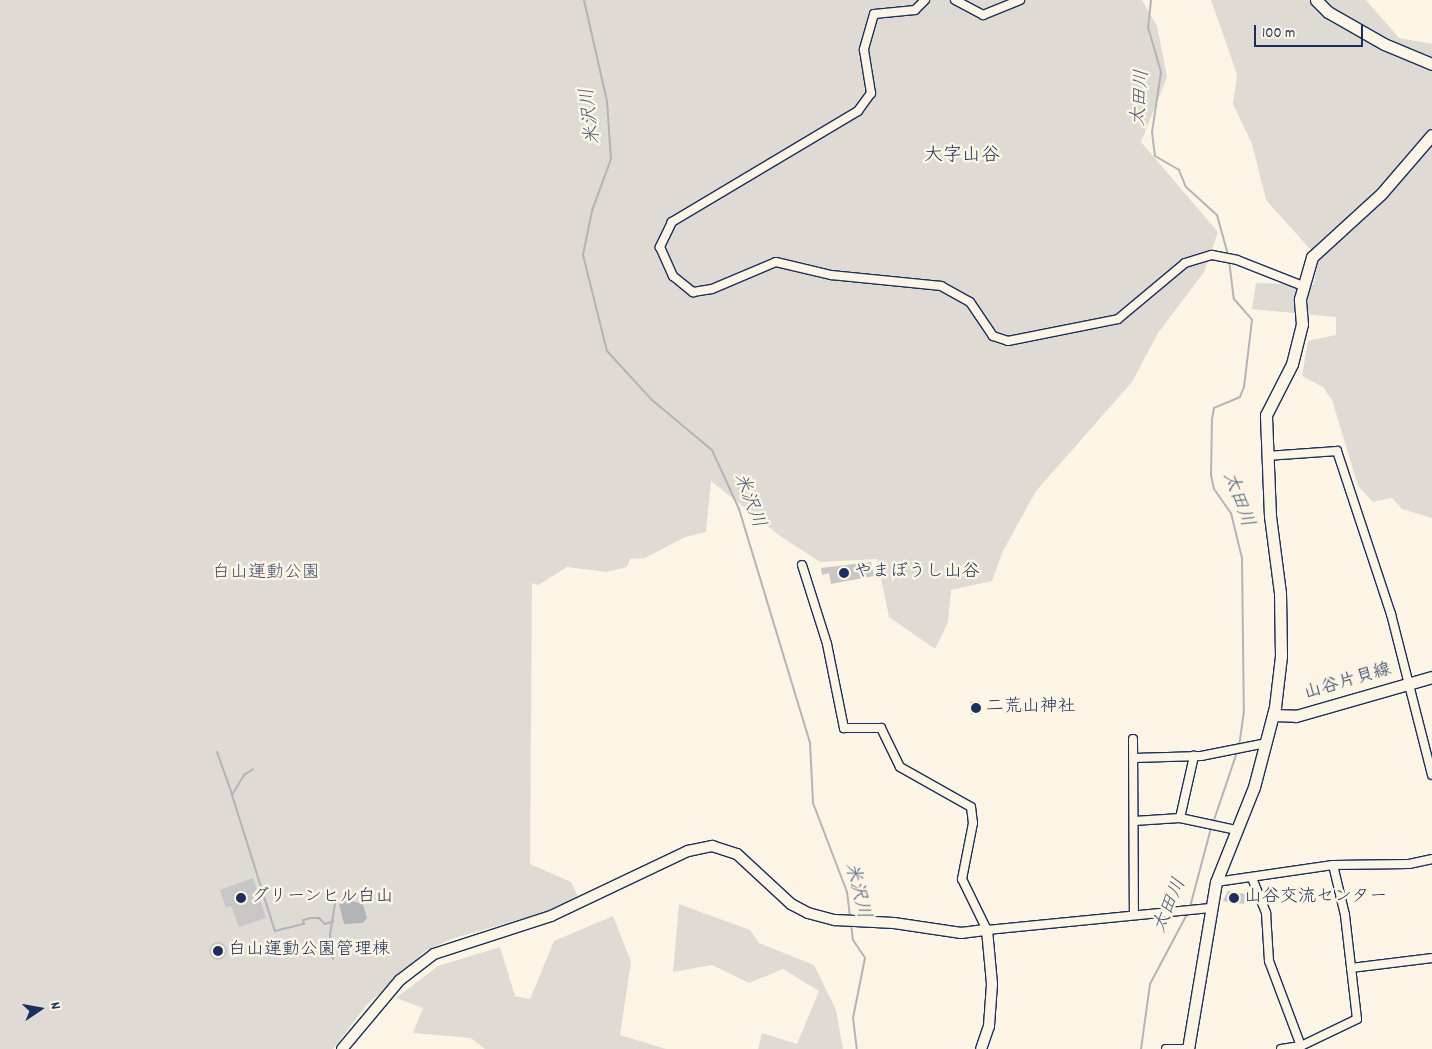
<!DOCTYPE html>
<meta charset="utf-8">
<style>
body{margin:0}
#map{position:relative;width:1432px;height:1049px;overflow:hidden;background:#fcf5e5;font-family:Dekko,"Klee One",sans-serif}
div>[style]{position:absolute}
.green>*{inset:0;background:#dfdbd4}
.water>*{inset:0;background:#b2b4b8}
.stream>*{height:2px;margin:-1px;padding:0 1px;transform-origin:1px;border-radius:1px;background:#b2b4b8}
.building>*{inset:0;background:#c8c7c6;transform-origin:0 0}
.round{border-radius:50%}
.roads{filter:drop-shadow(1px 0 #1b2f5e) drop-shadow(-1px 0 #1b2f5e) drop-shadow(0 1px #1b2f5e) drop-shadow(0 -1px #1b2f5e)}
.minor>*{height:8px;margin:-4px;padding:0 4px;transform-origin:4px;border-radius:4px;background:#fcf5e5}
.tertiary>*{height:10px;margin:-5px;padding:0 5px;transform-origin:5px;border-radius:5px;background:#fcf5e5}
.secondary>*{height:11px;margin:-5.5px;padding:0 5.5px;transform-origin:5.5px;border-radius:5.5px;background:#fcf5e5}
.dots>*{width:14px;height:14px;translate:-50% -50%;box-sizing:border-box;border:2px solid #fcf5e5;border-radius:50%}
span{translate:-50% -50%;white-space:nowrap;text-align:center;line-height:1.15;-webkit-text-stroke:5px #fcf5e5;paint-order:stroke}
.poi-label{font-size:18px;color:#1b2f5e}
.left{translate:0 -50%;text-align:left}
.park-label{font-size:18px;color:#425176}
.street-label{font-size:18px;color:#1b2f5e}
.water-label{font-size:19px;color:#485779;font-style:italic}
.neighbourhood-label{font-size:19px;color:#1b2f5e}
.north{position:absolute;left:15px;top:984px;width:50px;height:50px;-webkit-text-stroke:4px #fcf5e5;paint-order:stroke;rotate:78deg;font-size:14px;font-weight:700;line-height:20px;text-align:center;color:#1b2f5e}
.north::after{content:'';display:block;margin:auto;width:18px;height:22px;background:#1b2f5e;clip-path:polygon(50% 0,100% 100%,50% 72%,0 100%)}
.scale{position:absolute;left:1254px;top:25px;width:109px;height:22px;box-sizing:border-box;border:2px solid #1b2f5e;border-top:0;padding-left:6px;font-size:15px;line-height:18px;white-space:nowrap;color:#1b2f5e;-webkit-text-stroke:4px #fcf5e5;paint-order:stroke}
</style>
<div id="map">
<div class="green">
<i style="clip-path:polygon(0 0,1142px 0,1157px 26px,1167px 77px,1141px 142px,1218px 232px,1204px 272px,1158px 333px,1132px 382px,1036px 491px,1003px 551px,992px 581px,951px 590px,948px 622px,935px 649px,889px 617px,877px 559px,820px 562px,780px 536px,711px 481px,706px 532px,685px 537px,645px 558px,630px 559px,627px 567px,607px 572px,567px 567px,538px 585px,532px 583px,530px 864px,571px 882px,579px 899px,550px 911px,454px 938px,425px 951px,366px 1006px,333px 1049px,0 1049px)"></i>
<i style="clip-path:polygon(1211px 0,1366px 0,1399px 38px,1432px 44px,1432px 518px,1402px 509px,1392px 498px,1373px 502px,1358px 486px,1332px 400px,1323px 387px,1302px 376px,1308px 341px,1336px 335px,1336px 317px,1252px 309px,1256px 283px,1313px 285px,1319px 259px,1266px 200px,1252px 144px,1233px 104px,1237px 74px)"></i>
<i style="clip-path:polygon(679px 904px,750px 930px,759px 943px,814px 965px,836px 1010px,843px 1049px,758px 1049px,762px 1033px,797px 1044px,819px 991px,783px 969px,749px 983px,712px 965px,673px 972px)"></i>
<i style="clip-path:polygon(613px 916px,631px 962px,620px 1035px,666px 1049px,485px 1049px,471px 1038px,413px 1033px,423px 1008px,396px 998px,438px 966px,500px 947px,515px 996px,530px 999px,554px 941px)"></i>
</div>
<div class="water">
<i style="clip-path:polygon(345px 899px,363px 904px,367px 918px,363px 923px,344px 924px,339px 904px)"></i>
</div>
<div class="stream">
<i style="left:584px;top:0;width:104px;rotate:77.2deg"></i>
<i style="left:607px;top:101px;width:58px;rotate:86.1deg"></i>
<i style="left:611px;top:159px;width:55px;rotate:110.1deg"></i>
<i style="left:592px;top:211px;width:45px;rotate:101.6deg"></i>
<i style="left:583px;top:255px;width:99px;rotate:76deg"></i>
<i style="left:607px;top:351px;width:67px;rotate:47.4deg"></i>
<i style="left:652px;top:400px;width:78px;rotate:39.8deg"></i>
<i style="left:712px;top:450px;width:65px;rotate:65.4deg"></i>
<i style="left:739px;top:509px;width:245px;rotate:73.1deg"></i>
<i style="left:810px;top:743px;width:60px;rotate:87.1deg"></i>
<i style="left:813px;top:803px;width:95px;rotate:69.1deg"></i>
<i style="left:847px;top:892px;width:25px;rotate:83deg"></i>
<i style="left:1151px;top:0;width:27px;rotate:96deg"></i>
<i style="left:1148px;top:27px;width:47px;rotate:73.9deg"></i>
<i style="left:1161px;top:72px;width:61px;rotate:98.5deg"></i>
<i style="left:1152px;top:132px;width:24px;rotate:83deg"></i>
<i style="left:1155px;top:156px;width:28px;rotate:30deg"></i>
<i style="left:1179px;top:170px;width:18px;rotate:68deg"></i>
<i style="left:1186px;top:187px;width:42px;rotate:42.1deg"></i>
<i style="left:1217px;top:215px;width:41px;rotate:74.6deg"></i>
<i style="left:1229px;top:260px;width:39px;rotate:83deg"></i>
<i style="left:1234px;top:299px;width:28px;rotate:49deg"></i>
<i style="left:1252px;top:320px;width:67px;rotate:96.8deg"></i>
<i style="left:1244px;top:387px;width:11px;rotate:112deg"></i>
<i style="left:1240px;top:397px;width:28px;rotate:157deg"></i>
<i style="left:1214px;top:408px;width:11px;rotate:100deg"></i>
<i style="left:1212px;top:419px;width:56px;rotate:91deg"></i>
<i style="left:1211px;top:475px;width:14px;rotate:78deg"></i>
<i style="left:1214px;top:489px;width:29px;rotate:55deg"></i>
<i style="left:1231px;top:513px;width:46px;rotate:76.3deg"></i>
<i style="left:1242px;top:558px;width:153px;rotate:89.3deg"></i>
<i style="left:1244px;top:711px;width:34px;rotate:98deg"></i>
<i style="left:217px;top:752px;width:45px;rotate:70.3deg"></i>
<i style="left:253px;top:769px;width:11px;rotate:146deg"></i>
<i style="left:244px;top:775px;width:23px;rotate:121deg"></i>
<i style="left:232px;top:795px;width:143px;rotate:72.5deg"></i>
<i style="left:275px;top:931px;width:30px;rotate:-14deg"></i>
<i style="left:304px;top:924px;width:4px;rotate:-104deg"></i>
<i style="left:303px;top:920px;width:8px;rotate:-14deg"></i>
<i style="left:311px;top:918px;width:8px"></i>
<i style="left:319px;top:918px;width:8px;rotate:45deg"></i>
<i style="left:325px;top:924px;width:9px;rotate:-18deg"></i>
<i style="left:1213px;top:823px;width:75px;rotate:-71.3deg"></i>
<i style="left:1190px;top:907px;width:82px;rotate:-75.1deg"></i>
<i style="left:851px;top:924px;width:16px;rotate:83deg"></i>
<i style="left:853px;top:940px;width:22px;rotate:56deg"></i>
<i style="left:865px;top:958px;width:61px;rotate:101.3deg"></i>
<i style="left:853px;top:1018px;width:31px;rotate:83deg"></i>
<i style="left:333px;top:959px;width:24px;rotate:-97deg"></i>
<i style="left:330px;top:935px;width:32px;rotate:-81deg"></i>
<i style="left:1141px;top:1049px;width:66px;rotate:-82.1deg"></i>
<i style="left:1150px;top:984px;width:79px;rotate:-62.1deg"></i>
</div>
<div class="building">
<i style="clip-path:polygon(871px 562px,874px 576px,831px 584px,829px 573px,822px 575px,821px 568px)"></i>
<i style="left:980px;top:701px;width:13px;height:10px;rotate:86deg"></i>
<i style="clip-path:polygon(253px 878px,266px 918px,239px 927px,231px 906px,226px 908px,220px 890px)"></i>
<i style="clip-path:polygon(1228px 891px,1245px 894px,1244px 904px,1223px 901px)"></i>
<i class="round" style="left:209px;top:942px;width:18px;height:18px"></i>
</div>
<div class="roads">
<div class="minor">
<i style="left:925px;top:0;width:14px;rotate:135deg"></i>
<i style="left:915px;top:10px;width:41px;rotate:174.4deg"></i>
<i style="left:874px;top:14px;width:37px;rotate:106deg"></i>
<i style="left:864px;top:50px;width:44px;rotate:80.8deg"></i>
<i style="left:871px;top:93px;width:22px;rotate:126deg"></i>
<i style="left:858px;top:111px;width:217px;rotate:149.2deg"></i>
<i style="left:672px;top:222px;width:28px;rotate:116deg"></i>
<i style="left:660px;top:247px;width:32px;rotate:66deg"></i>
<i style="left:673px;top:276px;width:26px;rotate:39deg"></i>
<i style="left:693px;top:292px;width:19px;rotate:-9deg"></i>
<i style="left:712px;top:289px;width:69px;rotate:-22.9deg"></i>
<i style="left:776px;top:262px;width:57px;rotate:13.3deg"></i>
<i style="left:831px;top:275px;width:111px;rotate:5.7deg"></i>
<i style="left:941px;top:286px;width:33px;rotate:29deg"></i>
<i style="left:970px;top:302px;width:41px;rotate:55.9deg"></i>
<i style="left:993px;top:336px;width:16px;rotate:18deg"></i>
<i style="left:1008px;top:341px;width:112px;rotate:-11.3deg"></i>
<i style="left:1118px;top:319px;width:87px;rotate:-39.9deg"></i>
<i style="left:1185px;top:263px;width:28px;rotate:-17deg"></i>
<i style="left:1212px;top:255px;width:25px;rotate:11deg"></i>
<i style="left:1237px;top:260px;width:71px;rotate:21.5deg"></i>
<i style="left:955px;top:0;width:32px;rotate:28deg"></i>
<i style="left:983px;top:15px;width:40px;rotate:-22deg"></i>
<i style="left:1267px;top:456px;width:70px;rotate:-4.1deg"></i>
<i style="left:1337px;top:451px;width:172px;rotate:71.7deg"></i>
<i style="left:1391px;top:614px;width:166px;rotate:75.7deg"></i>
<i style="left:802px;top:565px;width:83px;rotate:72.4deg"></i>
<i style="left:827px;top:644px;width:86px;rotate:78.6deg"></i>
<i style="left:844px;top:728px;width:37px"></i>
<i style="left:881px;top:728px;width:43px;rotate:64deg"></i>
<i style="left:900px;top:767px;width:81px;rotate:29.4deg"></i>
<i style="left:971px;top:807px;width:16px;rotate:83deg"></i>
<i style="left:973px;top:823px;width:57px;rotate:101.1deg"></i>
<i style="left:962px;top:879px;width:57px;rotate:63.9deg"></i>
<i style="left:987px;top:930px;width:227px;rotate:-5.6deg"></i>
<i style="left:1133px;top:739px;width:175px;rotate:89.7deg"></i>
<i style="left:1134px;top:758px;width:67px;rotate:-1.7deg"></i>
<i style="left:1201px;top:756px;width:66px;rotate:-11.3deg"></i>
<i style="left:1180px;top:818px;width:57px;rotate:12.1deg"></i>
<i style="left:1134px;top:821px;width:46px;rotate:-3.7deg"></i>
<i style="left:1180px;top:818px;width:64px;rotate:-77.3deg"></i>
<i style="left:1252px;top:878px;width:38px;rotate:68deg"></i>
<i style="left:1266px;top:913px;width:48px;rotate:86.4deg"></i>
<i style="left:1269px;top:961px;width:91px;rotate:69.4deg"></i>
<i style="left:1216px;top:882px;width:118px;rotate:-8.3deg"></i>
<i style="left:1333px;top:865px;width:76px;rotate:-0.8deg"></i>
<i style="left:1409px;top:864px;width:24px;rotate:-12deg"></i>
<i style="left:1351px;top:968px;width:82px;rotate:-7deg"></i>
<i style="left:1166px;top:1049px;width:18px"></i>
<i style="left:1281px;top:1049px;width:20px;rotate:-9deg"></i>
<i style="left:1301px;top:1046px;width:62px;rotate:-25.7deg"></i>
<i style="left:1357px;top:1019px;width:105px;rotate:-96.6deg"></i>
<i style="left:1345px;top:915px;width:51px;rotate:-103.5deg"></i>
</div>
<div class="tertiary">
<i style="left:342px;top:1049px;width:90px;rotate:-50deg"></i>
<i style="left:400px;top:980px;width:43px;rotate:-37.4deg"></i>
<i style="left:434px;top:954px;width:123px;rotate:-18deg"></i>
<i style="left:551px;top:916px;width:152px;rotate:-25.4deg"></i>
<i style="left:688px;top:851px;width:25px;rotate:-12deg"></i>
<i style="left:712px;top:846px;width:26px;rotate:18deg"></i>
<i style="left:737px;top:854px;width:74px;rotate:42.8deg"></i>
<i style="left:791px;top:904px;width:19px;rotate:28deg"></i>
<i style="left:808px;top:913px;width:28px;rotate:15deg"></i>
<i style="left:835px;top:920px;width:59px;rotate:2.9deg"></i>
<i style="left:894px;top:923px;width:68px;rotate:8.5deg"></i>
<i style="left:961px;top:933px;width:26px;rotate:-7deg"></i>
<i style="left:987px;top:930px;width:54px;rotate:84.7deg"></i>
<i style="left:992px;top:984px;width:42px;rotate:94.1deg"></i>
<i style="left:989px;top:1026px;width:24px;rotate:109deg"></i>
</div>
<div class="secondary">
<i style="left:1316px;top:0;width:17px;rotate:45deg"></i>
<i style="left:1328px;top:12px;width:64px;rotate:29.7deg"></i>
<i style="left:1384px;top:44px;width:52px;rotate:22.6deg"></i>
<i style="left:1273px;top:715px;width:23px;rotate:2deg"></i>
<i style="left:1296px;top:716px;width:141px;rotate:-16deg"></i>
<i style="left:1188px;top:1049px;width:169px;rotate:-80.5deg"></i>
<i style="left:1216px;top:882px;width:102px;rotate:-68.2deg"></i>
<i style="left:1254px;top:787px;width:83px;rotate:-75.3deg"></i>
<i style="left:1275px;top:707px;width:51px;rotate:-83.3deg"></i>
<i style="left:1281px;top:656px;width:63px;rotate:-90.9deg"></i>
<i style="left:1280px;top:593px;width:78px;rotate:-97.4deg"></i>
<i style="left:1270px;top:516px;width:101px;rotate:-92.3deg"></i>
<i style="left:1266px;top:415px;width:57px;rotate:-63deg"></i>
<i style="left:1292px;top:364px;width:41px;rotate:-76deg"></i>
<i style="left:1302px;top:324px;width:25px;rotate:-95deg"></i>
<i style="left:1300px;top:299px;width:44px;rotate:-74.1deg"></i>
<i style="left:1312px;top:257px;width:93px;rotate:-42.4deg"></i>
<i style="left:1381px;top:194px;width:78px;rotate:-49.2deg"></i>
</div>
</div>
<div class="dots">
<i style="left:844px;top:573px;background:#1b2f5e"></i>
<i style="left:976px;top:708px;background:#1b2f5e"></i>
<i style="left:241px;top:898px;background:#1b2f5e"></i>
<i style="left:1234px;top:898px;background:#1b2f5e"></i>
<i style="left:218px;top:951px;background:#1b2f5e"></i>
</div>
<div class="poi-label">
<span class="left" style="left:854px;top:573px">やまぼうし山谷</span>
<span class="left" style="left:986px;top:708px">二荒山神社</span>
<span class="left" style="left:251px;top:898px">グリーンヒル白山</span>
<span class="left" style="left:1244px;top:898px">山谷交流センター</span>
<span class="left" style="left:228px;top:951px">白山運動公園管理棟</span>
</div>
<div class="park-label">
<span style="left:266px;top:574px">白山運動公園</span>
</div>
<div class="street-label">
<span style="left:1348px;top:683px;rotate:-16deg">山谷片貝線</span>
</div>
<div class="water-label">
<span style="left:1142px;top:98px;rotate:-86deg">太田川</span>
<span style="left:592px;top:116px;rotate:-97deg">米沢川</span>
<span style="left:1237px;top:500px;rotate:70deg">太田川</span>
<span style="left:748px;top:501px;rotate:69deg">米沢川</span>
<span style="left:856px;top:891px;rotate:76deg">米沢川</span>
<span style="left:1171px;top:906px;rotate:-67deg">太田川</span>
</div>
<div class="neighbourhood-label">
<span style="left:962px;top:157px">大字山谷</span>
</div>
<div class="north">N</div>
<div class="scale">100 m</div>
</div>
